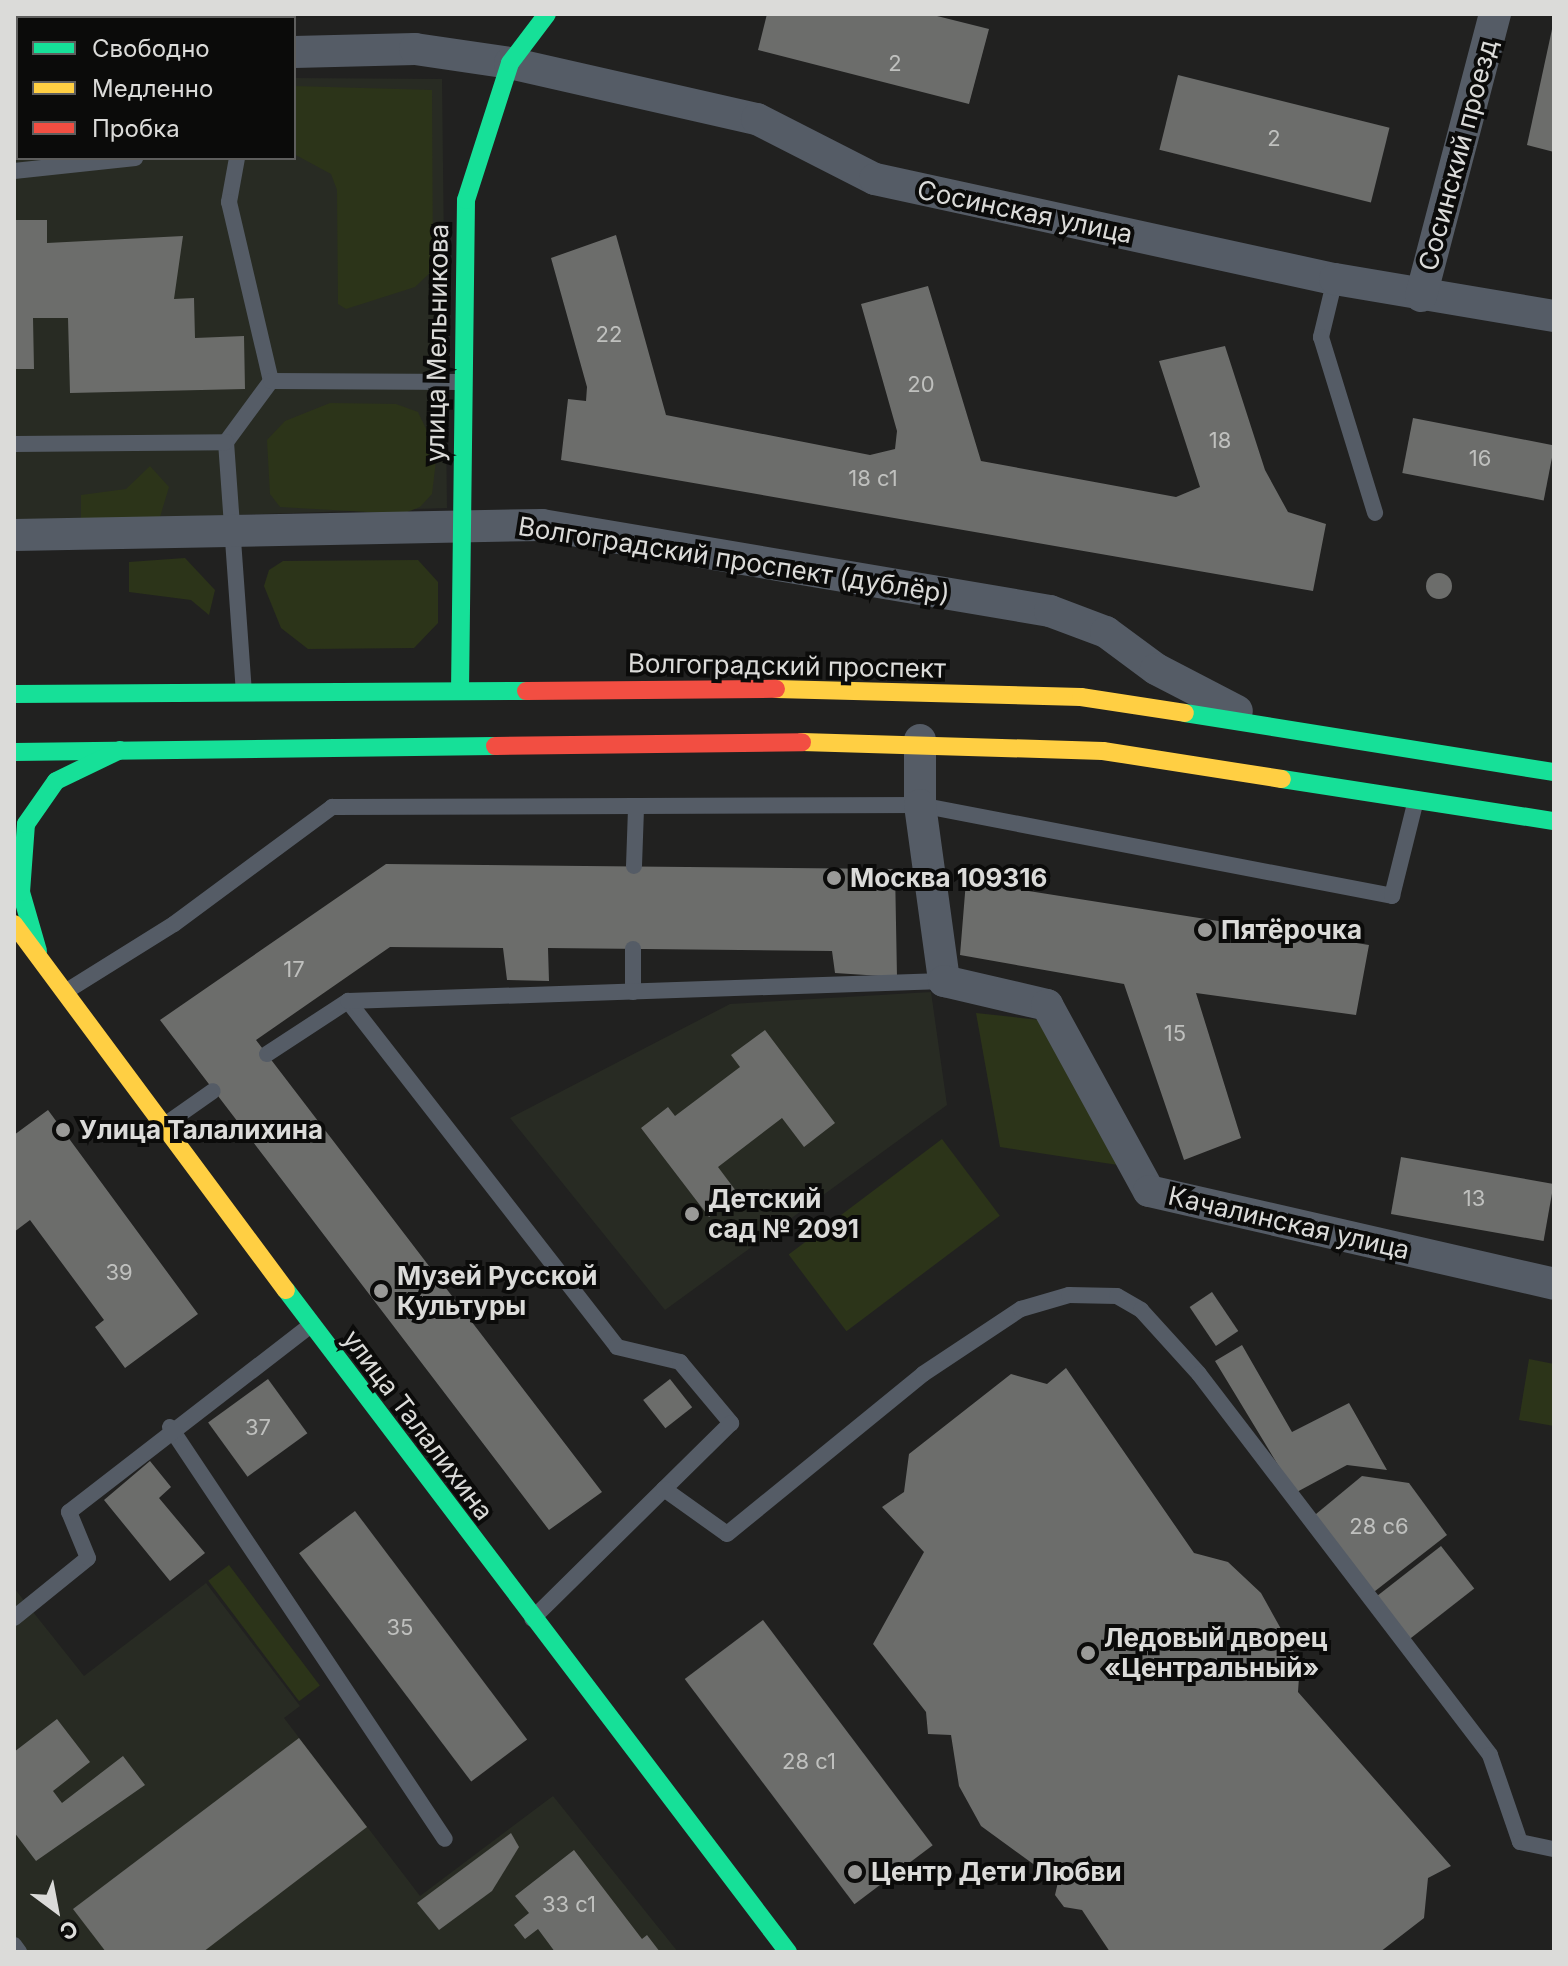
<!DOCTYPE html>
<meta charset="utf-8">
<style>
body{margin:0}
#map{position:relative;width:1568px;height:1966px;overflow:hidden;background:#212120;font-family:Inter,sans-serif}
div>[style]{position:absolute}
.built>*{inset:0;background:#282b23}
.green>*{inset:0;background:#2c3419;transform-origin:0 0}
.building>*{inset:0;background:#6c6d6b;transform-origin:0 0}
.round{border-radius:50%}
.lane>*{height:16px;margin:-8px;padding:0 8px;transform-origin:8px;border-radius:8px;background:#555c66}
.street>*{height:32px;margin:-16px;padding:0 16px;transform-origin:16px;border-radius:16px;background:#555c66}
.fast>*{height:18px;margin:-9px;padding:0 9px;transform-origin:9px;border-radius:9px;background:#16e098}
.slow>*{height:18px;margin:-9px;padding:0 9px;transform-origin:9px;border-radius:9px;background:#ffcf43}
.jam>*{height:18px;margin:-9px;padding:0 9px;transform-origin:9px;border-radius:9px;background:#f24e42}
.dots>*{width:22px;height:22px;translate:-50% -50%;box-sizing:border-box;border:4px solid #0b0b0a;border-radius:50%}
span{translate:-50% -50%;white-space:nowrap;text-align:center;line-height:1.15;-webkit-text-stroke:8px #0b0b0a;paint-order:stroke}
.number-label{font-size:22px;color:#bfc0be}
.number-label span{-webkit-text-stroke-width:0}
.street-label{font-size:26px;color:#dbdbd9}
.poi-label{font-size:26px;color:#dbdbd9;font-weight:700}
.left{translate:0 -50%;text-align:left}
.frame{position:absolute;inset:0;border:16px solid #dbdbd9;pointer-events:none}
.legend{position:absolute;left:16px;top:16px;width:280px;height:144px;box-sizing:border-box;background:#0b0b0a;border:2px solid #5e5e5d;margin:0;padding:10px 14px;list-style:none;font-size:24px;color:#dbdbd9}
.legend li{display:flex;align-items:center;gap:16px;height:40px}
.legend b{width:40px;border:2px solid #5e5e5d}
.north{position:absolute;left:16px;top:1870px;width:80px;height:80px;-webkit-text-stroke:6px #0b0b0a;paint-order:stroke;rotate:148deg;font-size:22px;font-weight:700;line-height:32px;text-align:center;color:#dbdbd9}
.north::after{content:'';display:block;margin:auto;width:28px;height:36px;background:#dbdbd9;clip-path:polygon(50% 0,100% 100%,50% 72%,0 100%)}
</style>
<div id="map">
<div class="built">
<i style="clip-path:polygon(14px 75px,18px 158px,294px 158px,294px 78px,442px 79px,447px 508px,14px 522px)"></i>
<i style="clip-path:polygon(931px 992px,947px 1105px,665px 1310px,510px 1118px,730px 1004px)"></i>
<i style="clip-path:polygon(206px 1583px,300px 1706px,284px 1718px,420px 1896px,553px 1796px,678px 1952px,14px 1952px,14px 1588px,84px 1676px)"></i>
</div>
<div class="green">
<i style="clip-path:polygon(294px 86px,432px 90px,433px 270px,415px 287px,346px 309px,338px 304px,337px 190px,331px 174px,294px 154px)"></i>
<i style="clip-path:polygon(330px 403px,396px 404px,418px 412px,437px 452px,432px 494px,420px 507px,402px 514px,280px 507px,270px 494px,267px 440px,285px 421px)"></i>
<i style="clip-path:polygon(150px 466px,169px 487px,160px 517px,81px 522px,81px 495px,126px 489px)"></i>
<i style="clip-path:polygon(185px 558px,215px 590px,209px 615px,191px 600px,129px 592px,129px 562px)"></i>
<i style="clip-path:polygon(418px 560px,438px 582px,438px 623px,414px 648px,308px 649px,281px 628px,264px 586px,269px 570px,283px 561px)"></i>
<i style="clip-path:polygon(976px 1013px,1040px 1020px,1118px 1165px,1000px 1147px)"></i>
<i style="left:942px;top:1139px;width:96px;height:192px;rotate:53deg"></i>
<i style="clip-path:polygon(1529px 1359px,1554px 1364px,1554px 1426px,1519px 1420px)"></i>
<i style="left:229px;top:1565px;width:151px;height:26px;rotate:53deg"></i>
</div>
<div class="building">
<i style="clip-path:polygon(767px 14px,929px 14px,989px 29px,969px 104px,758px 50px)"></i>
<i style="clip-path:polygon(1554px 20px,1554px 152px,1527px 145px)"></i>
<i style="left:1178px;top:75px;width:218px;height:77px;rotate:14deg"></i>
<i style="clip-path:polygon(14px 220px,47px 220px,47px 243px,183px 236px,174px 299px,194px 298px,195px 338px,244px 336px,245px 389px,70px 393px,68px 318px,33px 318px,34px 369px,14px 369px)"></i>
<i style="clip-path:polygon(616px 235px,666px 415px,870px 455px,895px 449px,897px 431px,861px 304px,928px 286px,981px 461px,1176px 497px,1200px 487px,1159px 361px,1225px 346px,1265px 470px,1288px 512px,1326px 524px,1313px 591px,561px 460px,568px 399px,586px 401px,587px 387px,551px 258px)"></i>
<i style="left:1413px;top:418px;width:144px;height:56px;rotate:11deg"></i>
<i class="round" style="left:1426px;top:573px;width:26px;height:26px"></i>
<i style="clip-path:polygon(386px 864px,895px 869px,897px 977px,835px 973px,832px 951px,548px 948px,549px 981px,507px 980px,503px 948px,390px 947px,256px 1040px,602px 1492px,549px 1530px,160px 1020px)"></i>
<i style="clip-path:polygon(966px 881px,1369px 945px,1356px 1015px,1196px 993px,1241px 1138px,1184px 1160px,1124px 984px,960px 955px)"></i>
<i style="clip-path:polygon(765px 1030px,835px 1123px,804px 1147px,782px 1118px,718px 1167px,739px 1195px,709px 1217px,641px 1128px,668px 1107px,675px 1116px,740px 1067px,731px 1055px)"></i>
<i style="clip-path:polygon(48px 1110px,198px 1314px,125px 1368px,95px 1327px,104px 1320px,30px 1220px,14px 1232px,14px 1135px)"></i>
<i style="left:1401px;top:1157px;width:155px;height:58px;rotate:10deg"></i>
<i style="left:1212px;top:1292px;width:47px;height:27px;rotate:56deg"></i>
<i style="clip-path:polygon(1242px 1345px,1292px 1432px,1349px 1403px,1387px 1470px,1347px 1465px,1295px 1493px,1215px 1361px)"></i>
<i style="clip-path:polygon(1066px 1368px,1194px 1553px,1228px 1562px,1261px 1593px,1300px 1663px,1298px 1692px,1451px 1866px,1428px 1878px,1424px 1918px,1380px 1952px,1110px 1952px,1082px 1910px,1064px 1907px,1055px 1895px,1058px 1882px,981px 1826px,959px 1786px,951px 1735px,928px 1734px,926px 1712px,873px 1644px,924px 1552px,882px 1507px,904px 1492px,909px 1454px,1011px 1374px,1047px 1384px)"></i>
<i style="left:268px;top:1379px;width:67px;height:74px;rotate:54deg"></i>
<i style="left:670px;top:1379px;width:36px;height:34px;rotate:52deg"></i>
<i style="clip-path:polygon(150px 1461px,171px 1487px,159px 1498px,205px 1553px,170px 1581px,104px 1500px)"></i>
<i style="clip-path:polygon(1362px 1476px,1409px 1483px,1447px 1535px,1370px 1595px,1310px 1519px)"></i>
<i style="left:355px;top:1511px;width:286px;height:70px;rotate:53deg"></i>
<i style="left:1441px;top:1546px;width:54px;height:86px;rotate:52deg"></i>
<i style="left:763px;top:1620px;width:282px;height:98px;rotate:53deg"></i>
<i style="clip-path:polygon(57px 1719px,90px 1762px,53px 1791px,62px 1803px,123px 1756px,145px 1785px,36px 1861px,14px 1832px,14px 1752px)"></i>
<i style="clip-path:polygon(299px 1738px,367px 1827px,203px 1952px,106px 1952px,73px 1909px)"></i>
<i style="clip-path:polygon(511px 1833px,519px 1847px,492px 1891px,439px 1930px,417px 1903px)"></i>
<i style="clip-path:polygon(574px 1850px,642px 1939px,647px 1935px,660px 1952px,555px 1952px,538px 1929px,525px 1939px,514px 1925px,529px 1913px,515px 1896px)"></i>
</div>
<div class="lane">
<i style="left:283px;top:18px;width:4px;rotate:-76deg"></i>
<i style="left:237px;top:158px;width:45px;rotate:100.3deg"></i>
<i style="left:229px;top:202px;width:184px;rotate:76.8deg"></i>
<i style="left:271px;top:381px;width:76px;rotate:126.4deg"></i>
<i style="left:226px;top:442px;width:251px;rotate:85.9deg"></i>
<i style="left:14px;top:171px;width:122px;rotate:-6.1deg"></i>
<i style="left:1335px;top:279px;width:60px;rotate:103.6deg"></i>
<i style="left:1321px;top:337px;width:184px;rotate:72.9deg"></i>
<i style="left:271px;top:381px;width:190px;rotate:0.3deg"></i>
<i style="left:14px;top:444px;width:212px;rotate:-0.5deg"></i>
<i style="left:634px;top:866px;width:58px;rotate:-88deg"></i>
<i style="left:65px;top:992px;width:128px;rotate:-32deg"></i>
<i style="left:174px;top:924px;width:197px;rotate:-36.5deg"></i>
<i style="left:332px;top:807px;width:588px;rotate:-0.19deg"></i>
<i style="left:920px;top:805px;width:481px;rotate:10.9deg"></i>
<i style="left:1392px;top:896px;width:99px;rotate:-76deg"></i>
<i style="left:633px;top:992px;width:43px;rotate:-90deg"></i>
<i style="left:348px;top:1001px;width:438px;rotate:52.1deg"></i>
<i style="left:617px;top:1347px;width:65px;rotate:13.4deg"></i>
<i style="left:680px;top:1362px;width:80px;rotate:50.1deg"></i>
<i style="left:731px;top:1423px;width:279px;rotate:135.4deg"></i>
<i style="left:267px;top:1054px;width:97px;rotate:-33.2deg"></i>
<i style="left:348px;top:1001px;width:596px;rotate:-1.92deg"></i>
<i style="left:166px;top:1124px;width:57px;rotate:-35.1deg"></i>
<i style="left:170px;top:1427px;width:495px;rotate:56.3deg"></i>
<i style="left:664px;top:1489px;width:77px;rotate:35.5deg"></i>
<i style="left:727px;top:1534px;width:253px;rotate:-39.2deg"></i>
<i style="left:923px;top:1374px;width:118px;rotate:-33.6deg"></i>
<i style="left:1021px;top:1309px;width:50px;rotate:-16.3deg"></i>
<i style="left:1069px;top:1295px;width:48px;rotate:1.2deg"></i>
<i style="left:1117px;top:1296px;width:28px;rotate:30deg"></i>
<i style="left:1141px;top:1310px;width:86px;rotate:47.8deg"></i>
<i style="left:1199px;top:1374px;width:479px;rotate:52.6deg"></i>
<i style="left:1490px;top:1755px;width:92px;rotate:71deg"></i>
<i style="left:1520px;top:1842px;width:35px;rotate:12deg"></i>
<i style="left:14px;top:1618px;width:95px;rotate:-39deg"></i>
<i style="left:88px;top:1558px;width:50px;rotate:-112.4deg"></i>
<i style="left:69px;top:1512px;width:304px;rotate:-37.7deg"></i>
<i style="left:14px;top:1945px;width:9px;rotate:54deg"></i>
</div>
<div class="street">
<i style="left:33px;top:14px;width:9px;rotate:27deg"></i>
<i style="left:294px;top:52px;width:121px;rotate:-1.4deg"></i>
<i style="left:415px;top:49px;width:96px;rotate:8.4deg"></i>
<i style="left:510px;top:63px;width:253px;rotate:12.8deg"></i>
<i style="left:757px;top:119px;width:132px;rotate:27deg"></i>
<i style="left:875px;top:179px;width:471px;rotate:12.3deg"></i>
<i style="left:1335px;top:279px;width:222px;rotate:9.6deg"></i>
<i style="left:1421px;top:296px;width:292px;rotate:-75.3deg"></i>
<i style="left:14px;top:535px;width:528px;rotate:-1.09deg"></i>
<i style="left:542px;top:525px;width:515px;rotate:9.61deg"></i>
<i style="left:1050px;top:611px;width:60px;rotate:20.6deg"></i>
<i style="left:1106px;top:632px;width:62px;rotate:36.5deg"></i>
<i style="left:1156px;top:669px;width:91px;rotate:27.4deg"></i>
<i style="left:920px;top:740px;width:65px;rotate:90deg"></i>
<i style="left:920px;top:805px;width:178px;rotate:82.2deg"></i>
<i style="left:944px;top:981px;width:106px;rotate:13.1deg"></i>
<i style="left:1047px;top:1005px;width:212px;rotate:61.3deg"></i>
<i style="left:1149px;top:1191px;width:416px;rotate:12.9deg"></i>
</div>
<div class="fast">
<i style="left:460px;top:691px;width:491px;rotate:-89.3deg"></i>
<i style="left:466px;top:200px;width:144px;rotate:-72.2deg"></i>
<i style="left:510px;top:63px;width:61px;rotate:-52.9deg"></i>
<i style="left:14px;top:694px;width:512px;rotate:-0.34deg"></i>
<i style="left:1185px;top:713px;width:374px;rotate:9.1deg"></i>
<i style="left:14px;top:752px;width:481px;rotate:-0.7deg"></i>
<i style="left:1282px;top:779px;width:275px;rotate:8.8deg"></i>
<i style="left:38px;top:951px;width:61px;rotate:-106.1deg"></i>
<i style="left:21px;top:892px;width:68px;rotate:-85.8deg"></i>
<i style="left:26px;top:824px;width:52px;rotate:-55.1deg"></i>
<i style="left:56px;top:781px;width:71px;rotate:-25.8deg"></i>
<i style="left:286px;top:1290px;width:831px;rotate:52.83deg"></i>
</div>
<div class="slow">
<i style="left:776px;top:689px;width:305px;rotate:1.5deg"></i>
<i style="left:1081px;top:697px;width:105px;rotate:8.7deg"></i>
<i style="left:802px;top:742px;width:301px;rotate:1.7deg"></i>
<i style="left:1103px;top:751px;width:181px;rotate:8.9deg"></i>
<i style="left:14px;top:924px;width:456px;rotate:53.4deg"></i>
</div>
<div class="jam">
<i style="left:526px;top:691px;width:250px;rotate:-0.5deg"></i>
<i style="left:495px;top:746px;width:307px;rotate:-0.7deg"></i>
</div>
<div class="dots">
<i style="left:834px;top:878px;background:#9a9a98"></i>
<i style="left:1205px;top:930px;background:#9a9a98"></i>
<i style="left:63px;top:1130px;background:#9a9a98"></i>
<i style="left:692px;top:1214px;background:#9a9a98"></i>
<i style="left:381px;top:1291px;background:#9a9a98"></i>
<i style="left:1088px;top:1653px;background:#9a9a98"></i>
<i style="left:855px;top:1872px;background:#9a9a98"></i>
</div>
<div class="number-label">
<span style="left:895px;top:64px">2</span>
<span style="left:1274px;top:139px">2</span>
<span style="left:609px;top:335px">22</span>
<span style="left:921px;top:385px">20</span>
<span style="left:1220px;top:441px">18</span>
<span style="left:1480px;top:459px">16</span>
<span style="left:873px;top:479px">18 с1</span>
<span style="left:294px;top:970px">17</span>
<span style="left:1175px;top:1034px">15</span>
<span style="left:1474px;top:1199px">13</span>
<span style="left:119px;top:1273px">39</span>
<span style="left:258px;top:1428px">37</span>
<span style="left:1379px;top:1527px">28 с6</span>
<span style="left:400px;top:1628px">35</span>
<span style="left:809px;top:1762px">28 с1</span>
<span style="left:569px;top:1905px">33 с1</span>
</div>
<div class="street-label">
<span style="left:1458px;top:155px;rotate:-75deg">Сосинский проезд</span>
<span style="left:1025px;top:212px;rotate:12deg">Сосинская улица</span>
<span style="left:437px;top:343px;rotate:-89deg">улица Мельникова</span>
<span style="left:734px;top:560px;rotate:9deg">Волгоградский проспект (дублёр)</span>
<span style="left:787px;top:666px;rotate:1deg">Волгоградский проспект</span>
<span style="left:1289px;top:1223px;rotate:13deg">Качалинская улица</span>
<span style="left:418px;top:1425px;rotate:53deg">улица Талалихина</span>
</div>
<div class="poi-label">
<span class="left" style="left:850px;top:878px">Москва 109316</span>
<span class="left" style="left:1221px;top:930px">Пятёрочка</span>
<span class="left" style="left:79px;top:1130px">Улица Талалихина</span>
<span class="left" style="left:708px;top:1214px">Детский<br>сад № 2091</span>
<span class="left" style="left:397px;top:1291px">Музей Русской<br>Культуры</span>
<span class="left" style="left:1104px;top:1653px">Ледовый дворец<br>«Центральный»</span>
<span class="left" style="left:871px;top:1872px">Центр Дети Любви</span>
</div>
<div class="frame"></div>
<ul class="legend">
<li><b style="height:10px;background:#16e098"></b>Свободно</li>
<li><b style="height:10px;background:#ffcf43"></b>Медленно</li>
<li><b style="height:10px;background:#f24e42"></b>Пробка</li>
</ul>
<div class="north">С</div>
</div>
